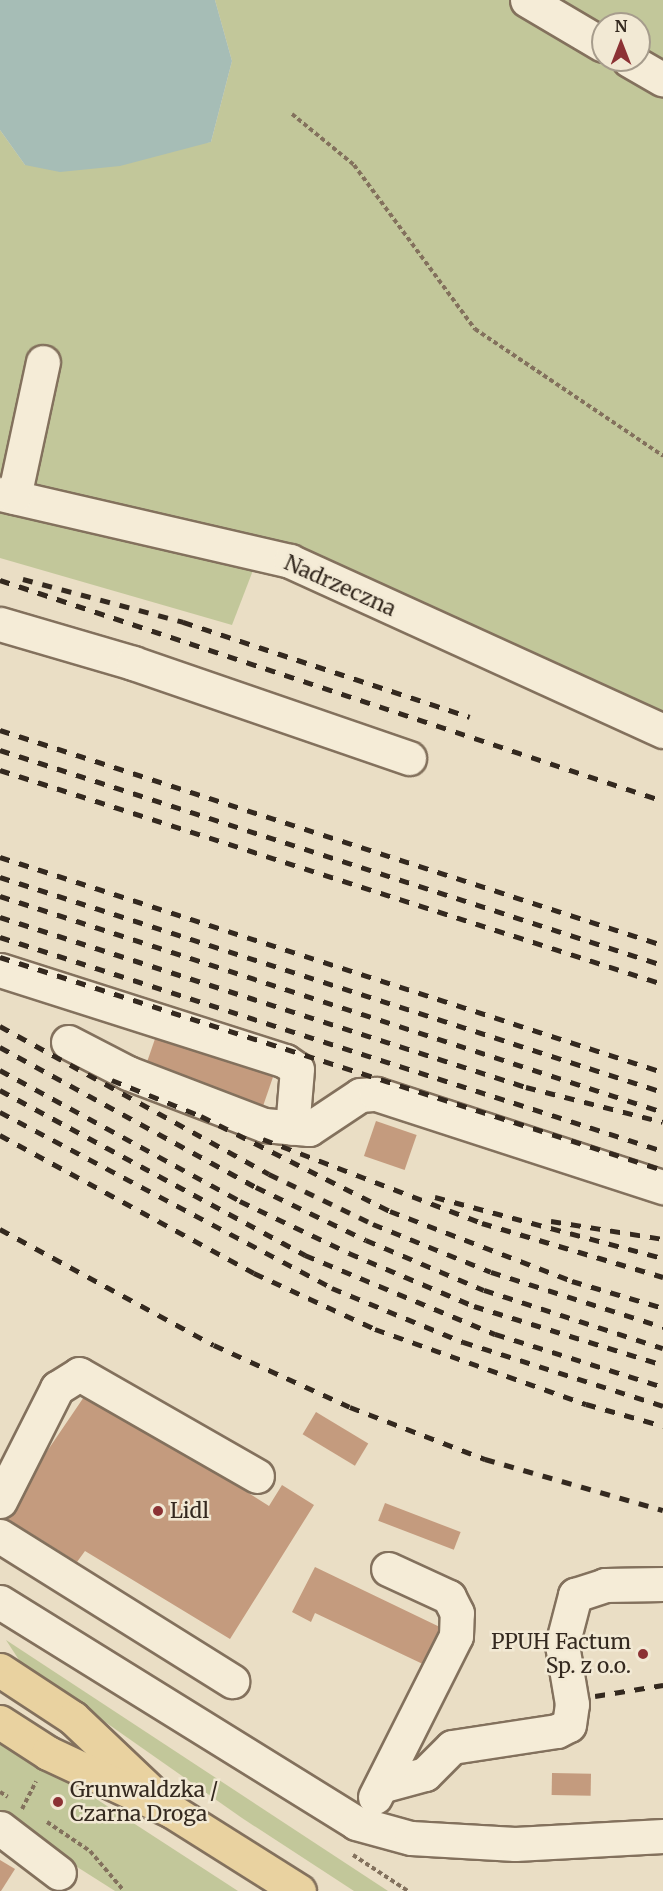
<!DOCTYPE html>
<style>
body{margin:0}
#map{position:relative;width:663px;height:1891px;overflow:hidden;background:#eadec5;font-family:Merriweather,serif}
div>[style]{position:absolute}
.green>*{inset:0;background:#c2c79a}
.water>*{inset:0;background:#a6bdb6}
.building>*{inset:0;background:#c49b7e;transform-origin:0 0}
.path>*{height:4px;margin-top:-2px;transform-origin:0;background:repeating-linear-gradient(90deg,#83715d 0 4.5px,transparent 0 7.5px)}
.roads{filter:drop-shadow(2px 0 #83715d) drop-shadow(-2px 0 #83715d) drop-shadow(0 2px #83715d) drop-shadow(0 -2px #83715d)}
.minor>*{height:33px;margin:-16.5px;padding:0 16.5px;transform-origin:16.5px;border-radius:16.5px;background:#f5ecd7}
.major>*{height:33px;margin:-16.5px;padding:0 16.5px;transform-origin:16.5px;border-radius:16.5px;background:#e9d2a0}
.rail>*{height:4.5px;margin-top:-2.25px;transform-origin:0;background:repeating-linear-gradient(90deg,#34291f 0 10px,transparent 0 20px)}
.dots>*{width:16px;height:16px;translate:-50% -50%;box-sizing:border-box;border:3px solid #f2e9d4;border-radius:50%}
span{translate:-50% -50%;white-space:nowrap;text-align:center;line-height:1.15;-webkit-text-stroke:5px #f2e9d4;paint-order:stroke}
.street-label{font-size:21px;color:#34291f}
.poi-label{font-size:21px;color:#34291f}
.left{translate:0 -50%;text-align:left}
.right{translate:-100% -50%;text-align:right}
.north{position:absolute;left:591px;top:12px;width:60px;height:60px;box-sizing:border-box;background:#f2e9d4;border:2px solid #a69c8c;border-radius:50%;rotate:0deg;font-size:16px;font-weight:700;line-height:24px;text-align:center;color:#34291f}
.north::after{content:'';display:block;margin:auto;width:21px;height:27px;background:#8c3234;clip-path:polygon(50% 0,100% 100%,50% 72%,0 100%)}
</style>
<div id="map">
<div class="green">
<i style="clip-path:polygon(evenodd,215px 0,663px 0,663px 727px,408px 613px,0 484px,0 130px,25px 165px,211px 142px,232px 61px,215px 0,603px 24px,639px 24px,639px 60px,603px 60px,603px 24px)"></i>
<i style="clip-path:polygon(0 503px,257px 560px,232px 625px,0 558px)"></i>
<i style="clip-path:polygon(6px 1640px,388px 1891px,354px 1891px,242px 1818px,21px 1663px)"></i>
<i style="clip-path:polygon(0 1740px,84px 1791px,238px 1891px,115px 1891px,0 1818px)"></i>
</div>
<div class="water">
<i style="clip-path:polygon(0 0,215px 0,232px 61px,211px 142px,120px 166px,60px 172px,25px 165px,0 130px)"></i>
</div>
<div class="building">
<i style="left:156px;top:1036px;width:124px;height:31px;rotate:19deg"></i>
<i style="left:376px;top:1121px;width:43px;height:37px;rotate:19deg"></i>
<i style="clip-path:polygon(88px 1391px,269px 1506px,282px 1485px,314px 1505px,230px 1639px,85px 1551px,77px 1562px,3px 1516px)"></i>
<i style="left:316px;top:1412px;width:61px;height:26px;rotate:31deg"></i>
<i style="left:385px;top:1503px;width:81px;height:19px;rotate:21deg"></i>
<i style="clip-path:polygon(315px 1567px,444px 1629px,427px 1666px,315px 1613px,311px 1622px,292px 1612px)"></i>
<i style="left:552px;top:1773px;width:39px;height:22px;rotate:1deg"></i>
<i style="clip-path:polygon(0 1860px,15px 1869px,1px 1891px,0 1891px)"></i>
</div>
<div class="path">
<i style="left:292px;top:114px;width:80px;rotate:39.4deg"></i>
<i style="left:354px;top:165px;width:204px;rotate:53.6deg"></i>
<i style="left:475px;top:329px;width:227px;rotate:34deg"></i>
<i style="left:0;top:1792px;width:9px;rotate:32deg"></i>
<i style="left:22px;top:1809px;width:31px;rotate:-63deg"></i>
<i style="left:47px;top:1822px;width:52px;rotate:34deg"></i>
<i style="left:90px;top:1851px;width:52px;rotate:49.6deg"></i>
<i style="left:353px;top:1855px;width:66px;rotate:33.2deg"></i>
</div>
<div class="roads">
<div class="minor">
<i style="left:527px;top:0;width:88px;rotate:30.6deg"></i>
<i style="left:629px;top:60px;width:39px;rotate:30deg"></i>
<i style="left:0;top:494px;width:298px;rotate:13deg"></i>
<i style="left:290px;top:561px;width:410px;rotate:24.5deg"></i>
<i style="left:14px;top:497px;width:138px;rotate:-77.9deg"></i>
<i style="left:0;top:624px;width:139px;rotate:16.3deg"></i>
<i style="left:133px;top:663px;width:292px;rotate:19deg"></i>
<i style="left:0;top:970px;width:299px;rotate:17.7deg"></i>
<i style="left:285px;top:1061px;width:14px;rotate:34deg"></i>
<i style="left:297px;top:1069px;width:59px;rotate:94.8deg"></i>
<i style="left:68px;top:1042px;width:68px;rotate:27.3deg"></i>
<i style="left:128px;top:1073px;width:146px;rotate:20.9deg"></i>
<i style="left:264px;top:1125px;width:45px;rotate:5.1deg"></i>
<i style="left:309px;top:1129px;width:61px;rotate:-33.7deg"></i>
<i style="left:360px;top:1095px;width:16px;rotate:-4deg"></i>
<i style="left:376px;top:1094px;width:302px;rotate:18deg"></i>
<i style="left:0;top:1501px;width:127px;rotate:-63.2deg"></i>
<i style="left:57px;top:1388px;width:26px;rotate:-32deg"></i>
<i style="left:79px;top:1374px;width:205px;rotate:29.8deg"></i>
<i style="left:0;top:1536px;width:274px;rotate:32deg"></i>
<i style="left:0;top:1602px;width:419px;rotate:31.8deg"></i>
<i style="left:356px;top:1823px;width:57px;rotate:15.3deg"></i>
<i style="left:411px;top:1838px;width:104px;rotate:3.3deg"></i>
<i style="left:515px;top:1844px;width:148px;rotate:-3.1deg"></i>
<i style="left:384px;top:1785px;width:42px;rotate:-15deg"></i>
<i style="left:425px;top:1774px;width:38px;rotate:-45deg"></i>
<i style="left:452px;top:1747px;width:106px;rotate:-8.7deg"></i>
<i style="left:557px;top:1731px;width:13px;rotate:-27deg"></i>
<i style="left:569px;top:1725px;width:21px;rotate:-82deg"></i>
<i style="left:572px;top:1704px;width:60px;rotate:-99.6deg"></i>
<i style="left:562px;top:1645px;width:52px;rotate:-75.4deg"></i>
<i style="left:575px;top:1595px;width:32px;rotate:-18deg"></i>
<i style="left:605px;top:1585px;width:58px;rotate:-1deg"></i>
<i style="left:375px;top:1797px;width:180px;rotate:-63.3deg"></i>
<i style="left:456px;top:1636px;width:23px;rotate:-88deg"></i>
<i style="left:457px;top:1613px;width:18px;rotate:-117deg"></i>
<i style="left:449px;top:1597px;width:67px;rotate:-155.3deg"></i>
<i style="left:0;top:1828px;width:74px;rotate:37.3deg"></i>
</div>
<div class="major">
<i style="left:0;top:1670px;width:87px;rotate:33.3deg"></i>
<i style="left:73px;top:1718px;width:108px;rotate:43.5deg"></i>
<i style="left:0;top:1722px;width:57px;rotate:32.9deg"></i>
<i style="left:48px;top:1753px;width:137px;rotate:25.1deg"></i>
<i style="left:172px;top:1811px;width:150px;rotate:32.2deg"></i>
</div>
</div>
<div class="rail">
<i style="left:23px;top:579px;width:166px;rotate:15deg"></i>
<i style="left:183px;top:622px;width:302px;rotate:18.3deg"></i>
<i style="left:0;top:580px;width:699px;rotate:18.43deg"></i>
<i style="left:0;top:730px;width:697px;rotate:17.97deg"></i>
<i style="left:0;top:750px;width:697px;rotate:17.97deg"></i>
<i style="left:0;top:770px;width:697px;rotate:17.89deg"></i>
<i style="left:0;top:857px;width:697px;rotate:17.97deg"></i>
<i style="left:0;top:877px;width:697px;rotate:17.97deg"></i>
<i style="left:0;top:896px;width:697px;rotate:18.05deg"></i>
<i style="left:0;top:917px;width:553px;rotate:17.91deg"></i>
<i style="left:526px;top:1087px;width:141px;rotate:14.3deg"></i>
<i style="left:0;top:937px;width:697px;rotate:17.89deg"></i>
<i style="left:0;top:957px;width:696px;rotate:17.81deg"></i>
<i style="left:0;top:1026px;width:307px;rotate:28.8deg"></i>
<i style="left:269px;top:1174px;width:115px;rotate:25.7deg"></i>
<i style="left:373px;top:1224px;width:127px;rotate:22.1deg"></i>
<i style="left:491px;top:1272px;width:181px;rotate:17.7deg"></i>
<i style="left:0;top:1047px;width:292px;rotate:28.7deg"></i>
<i style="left:256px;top:1187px;width:122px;rotate:25.7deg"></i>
<i style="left:366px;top:1240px;width:128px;rotate:23deg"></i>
<i style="left:484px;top:1290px;width:188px;rotate:18deg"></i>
<i style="left:0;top:1070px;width:273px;rotate:28.6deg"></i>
<i style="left:240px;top:1201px;width:121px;rotate:25.5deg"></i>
<i style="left:349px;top:1253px;width:136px;rotate:23deg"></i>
<i style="left:474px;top:1306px;width:198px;rotate:17.3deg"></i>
<i style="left:112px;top:1080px;width:96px;rotate:22deg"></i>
<i style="left:201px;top:1116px;width:212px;rotate:26.7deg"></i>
<i style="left:390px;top:1211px;width:195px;rotate:21deg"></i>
<i style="left:572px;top:1281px;width:95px;rotate:16.5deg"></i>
<i style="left:0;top:1090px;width:347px;rotate:28.4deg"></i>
<i style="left:305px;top:1255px;width:206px;rotate:22.6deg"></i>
<i style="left:495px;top:1334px;width:176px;rotate:17.5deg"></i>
<i style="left:0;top:1112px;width:376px;rotate:27.9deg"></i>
<i style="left:332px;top:1288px;width:142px;rotate:22.4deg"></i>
<i style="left:463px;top:1342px;width:210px;rotate:17.7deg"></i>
<i style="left:0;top:1135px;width:289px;rotate:28.5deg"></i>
<i style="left:254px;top:1273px;width:133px;rotate:24.8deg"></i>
<i style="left:375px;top:1329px;width:224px;rotate:19.6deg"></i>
<i style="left:586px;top:1404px;width:80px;rotate:15.9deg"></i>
<i style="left:263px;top:1139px;width:235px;rotate:21deg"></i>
<i style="left:482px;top:1223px;width:189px;rotate:16.6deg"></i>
<i style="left:435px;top:1197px;width:236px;rotate:15deg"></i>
<i style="left:551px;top:1221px;width:113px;rotate:9.1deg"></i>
<i style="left:0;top:1229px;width:243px;rotate:28.5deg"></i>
<i style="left:214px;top:1345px;width:149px;rotate:24.5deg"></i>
<i style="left:350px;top:1407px;width:145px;rotate:21.1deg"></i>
<i style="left:485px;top:1459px;width:185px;rotate:16deg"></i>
<i style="left:595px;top:1696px;width:69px;rotate:-9.2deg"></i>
</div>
<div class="dots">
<i style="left:158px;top:1511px;background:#8c3234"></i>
<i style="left:643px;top:1654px;background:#8c3234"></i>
<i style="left:58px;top:1802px;background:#8c3234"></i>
</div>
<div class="street-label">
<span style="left:340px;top:586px;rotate:24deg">Nadrzeczna</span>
</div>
<div class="poi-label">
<span class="left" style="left:170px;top:1511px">Lidl</span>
<span class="right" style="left:631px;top:1654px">PPUH Factum<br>Sp. z o.o.</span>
<span class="left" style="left:70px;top:1802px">Grunwaldzka /<br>Czarna Droga</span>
</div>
<div class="north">N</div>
</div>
